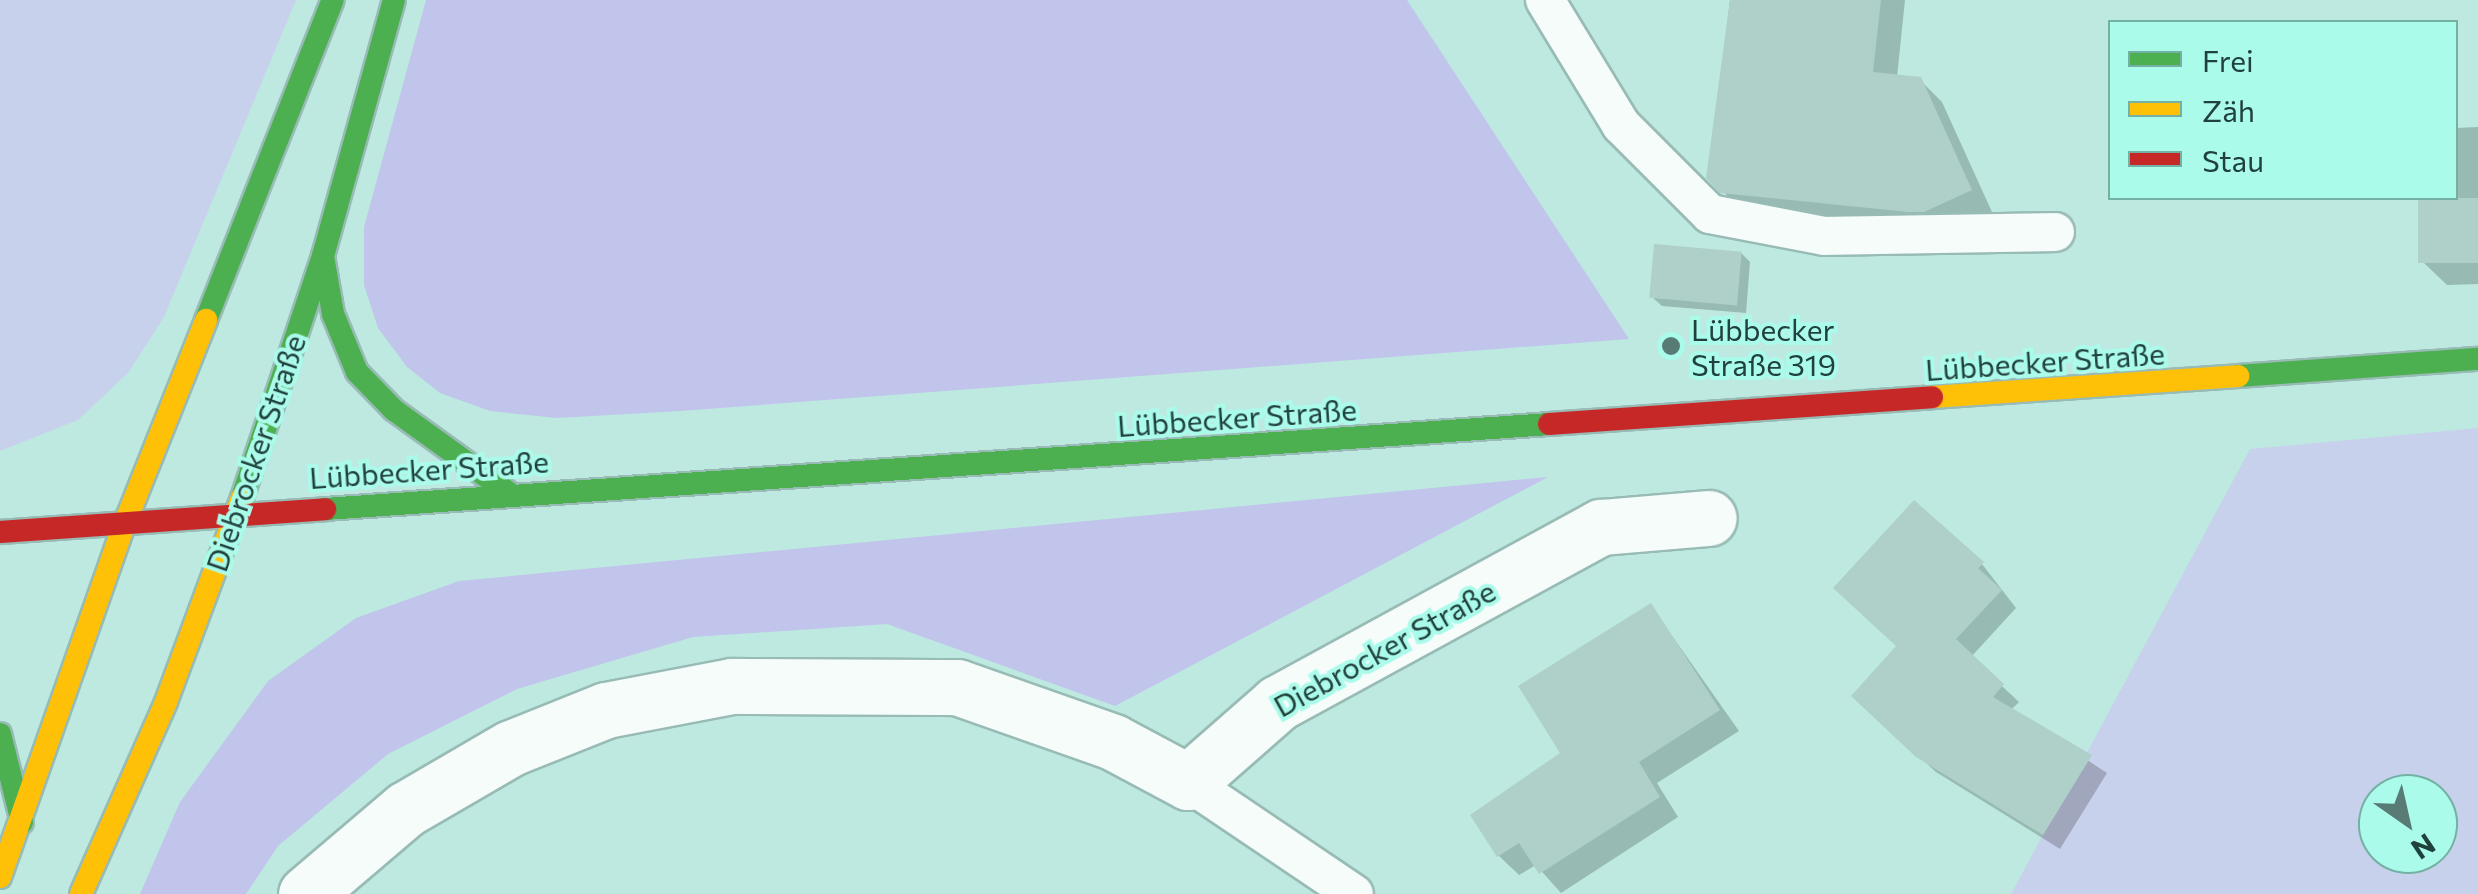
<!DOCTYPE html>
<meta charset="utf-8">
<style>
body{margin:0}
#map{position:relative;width:2478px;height:894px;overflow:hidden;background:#bde9e0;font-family:Commissioner,sans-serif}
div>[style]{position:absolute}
.green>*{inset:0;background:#c8d1ec}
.forest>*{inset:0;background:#c1c5eb}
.shadow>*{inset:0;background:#0003}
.building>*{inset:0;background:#aed0c9;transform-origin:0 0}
.roads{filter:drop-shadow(2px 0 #98bbb5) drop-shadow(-2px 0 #98bbb5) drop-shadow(0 2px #98bbb5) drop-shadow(0 -2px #98bbb5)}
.lane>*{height:38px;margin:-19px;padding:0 19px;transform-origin:19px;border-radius:19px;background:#f5fcfa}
.street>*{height:55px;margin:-27.5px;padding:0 27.5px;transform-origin:27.5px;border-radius:27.5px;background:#f5fcfa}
.fast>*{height:22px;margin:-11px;padding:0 11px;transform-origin:11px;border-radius:11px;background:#4caf50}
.slow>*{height:22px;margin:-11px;padding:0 11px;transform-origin:11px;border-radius:11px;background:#ffc107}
.jam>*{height:22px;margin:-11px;padding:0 11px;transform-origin:11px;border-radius:11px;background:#c62828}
.dots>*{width:28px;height:28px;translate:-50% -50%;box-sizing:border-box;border:5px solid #abfbeb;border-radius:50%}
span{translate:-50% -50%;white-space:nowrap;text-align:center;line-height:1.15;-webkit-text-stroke:8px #abfbeb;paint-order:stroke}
.poi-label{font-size:30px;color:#21423c}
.left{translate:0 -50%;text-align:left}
.street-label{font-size:30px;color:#21423c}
.legend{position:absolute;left:2108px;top:20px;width:350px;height:180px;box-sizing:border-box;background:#abfbeb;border:2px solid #74b1a5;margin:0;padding:12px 18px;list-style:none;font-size:30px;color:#21423c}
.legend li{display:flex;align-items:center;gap:20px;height:50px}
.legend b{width:50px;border:2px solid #74b1a5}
.north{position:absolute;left:2358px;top:774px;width:100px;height:100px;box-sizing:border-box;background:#abfbeb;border:2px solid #74b1a5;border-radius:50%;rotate:146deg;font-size:28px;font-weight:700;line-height:40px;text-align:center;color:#21423c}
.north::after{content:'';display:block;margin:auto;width:35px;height:45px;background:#587c75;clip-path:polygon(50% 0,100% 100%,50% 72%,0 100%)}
</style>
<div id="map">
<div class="green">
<i style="clip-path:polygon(0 0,296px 0,164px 317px,128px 373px,78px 420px,0 451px)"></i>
<i style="clip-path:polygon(evenodd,2478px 428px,2478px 894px,2011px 894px,2250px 449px,2478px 428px,2378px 794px,2438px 794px,2438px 854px,2378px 854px,2378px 794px)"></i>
</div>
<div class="forest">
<i style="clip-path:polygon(426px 0,1407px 0,1629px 339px,681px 411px,557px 418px,490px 411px,440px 393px,407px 367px,378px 328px,364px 285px,364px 227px)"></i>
<i style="clip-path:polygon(1548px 477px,1115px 706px,887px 624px,693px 637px,517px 689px,388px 754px,278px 846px,246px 894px,140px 894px,180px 802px,268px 681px,356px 618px,459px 581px)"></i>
</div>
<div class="shadow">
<i style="clip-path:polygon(1730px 0,1905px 0,1897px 77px,1919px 79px,1942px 102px,1992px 212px,1947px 233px,1745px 214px,1709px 177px)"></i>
<i style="clip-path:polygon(2478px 127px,2478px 284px,2447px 285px,2423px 262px,2420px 198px,2456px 198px,2456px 128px)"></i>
<i style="clip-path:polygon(1741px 253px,1750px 262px,1746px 313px,1662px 306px,1652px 297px)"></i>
<i style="clip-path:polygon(1982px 564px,2016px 608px,1971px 657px,2019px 702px,2011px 710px,2107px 773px,2060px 849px,1936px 772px,1854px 696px)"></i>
<i style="clip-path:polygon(1651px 606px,1739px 731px,1657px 783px,1678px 817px,1561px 893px,1536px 865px,1519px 875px,1498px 855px)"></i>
</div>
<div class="building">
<i style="clip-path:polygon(1730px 0,1881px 0,1873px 72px,1921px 77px,1972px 190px,1924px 212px,1908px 212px,1720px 193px,1706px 178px)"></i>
<i style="left:2418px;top:198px;width:60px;height:65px"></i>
<i style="left:1654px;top:244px;width:88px;height:54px;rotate:5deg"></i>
<i style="clip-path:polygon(1914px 500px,1984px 562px,1978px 568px,2002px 590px,1956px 639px,2004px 684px,1993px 697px,2092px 755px,2043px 835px,1916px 757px,1851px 696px,1896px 646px,1833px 588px)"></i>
<i style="clip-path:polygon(1651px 603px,1720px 710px,1639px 762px,1660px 797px,1539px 874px,1519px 843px,1497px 857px,1470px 815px,1560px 753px,1518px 686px)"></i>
</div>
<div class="roads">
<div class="lane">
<i style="left:1545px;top:0;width:146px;rotate:58.7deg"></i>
<i style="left:1621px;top:125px;width:126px;rotate:45deg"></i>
<i style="left:1710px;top:214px;width:116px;rotate:10.9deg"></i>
<i style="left:1824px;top:236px;width:231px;rotate:-1deg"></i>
<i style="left:1188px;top:782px;width:200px;rotate:34deg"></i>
</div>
<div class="street">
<i style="left:306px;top:894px;width:131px;rotate:-40.4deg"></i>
<i style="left:406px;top:809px;width:121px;rotate:-30.2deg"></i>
<i style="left:511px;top:748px;width:102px;rotate:-21.8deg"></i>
<i style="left:606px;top:710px;width:128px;rotate:-10.8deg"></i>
<i style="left:732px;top:686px;width:225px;rotate:0.3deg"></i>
<i style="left:957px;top:687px;width:165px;rotate:19.4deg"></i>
<i style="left:1113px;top:742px;width:85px;rotate:28.1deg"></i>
<i style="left:1188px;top:782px;width:120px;rotate:-41.3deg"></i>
<i style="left:1278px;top:703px;width:368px;rotate:-28.6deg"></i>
<i style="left:1601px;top:527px;width:108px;rotate:-4.8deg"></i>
</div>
<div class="fast">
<i style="left:323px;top:256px;width:59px;rotate:80.2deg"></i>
<i style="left:333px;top:314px;width:63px;rotate:67.5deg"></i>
<i style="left:357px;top:372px;width:53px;rotate:45.8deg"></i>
<i style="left:394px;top:410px;width:142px;rotate:35.8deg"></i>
<i style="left:206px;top:320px;width:344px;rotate:-68.4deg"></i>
<i style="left:2238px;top:376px;width:241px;rotate:-4.1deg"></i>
<i style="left:242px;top:498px;width:255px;rotate:-71.5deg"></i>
<i style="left:323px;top:256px;width:266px;rotate:-74.5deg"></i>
<i style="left:325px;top:509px;width:1227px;rotate:-3.97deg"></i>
<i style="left:0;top:734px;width:91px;rotate:76deg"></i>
</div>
<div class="slow">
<i style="left:1932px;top:397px;width:307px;rotate:-3.9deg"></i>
<i style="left:0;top:877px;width:375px;rotate:-70.6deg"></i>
<i style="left:125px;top:523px;width:219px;rotate:-68.2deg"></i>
<i style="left:81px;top:894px;width:210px;rotate:-66.1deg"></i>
<i style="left:166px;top:702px;width:218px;rotate:-69.6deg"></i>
</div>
<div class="jam">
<i style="left:1549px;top:424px;width:384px;rotate:-4deg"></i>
<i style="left:0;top:532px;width:326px;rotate:-4deg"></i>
</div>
</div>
<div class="dots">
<i style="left:1671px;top:346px;background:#587c75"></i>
</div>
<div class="poi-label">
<span class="left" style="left:1691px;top:346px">Lübbecker<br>Straße 319</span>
</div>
<div class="street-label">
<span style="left:2045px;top:361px;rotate:-4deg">Lübbecker Straße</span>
<span style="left:1237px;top:417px;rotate:-4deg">Lübbecker Straße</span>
<span style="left:255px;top:453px;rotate:-71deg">Diebrocker Straße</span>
<span style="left:429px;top:469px;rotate:-4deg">Lübbecker Straße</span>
<span style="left:1384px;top:648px;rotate:-29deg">Diebrocker Straße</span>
</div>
<ul class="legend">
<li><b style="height:12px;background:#4caf50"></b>Frei</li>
<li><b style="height:12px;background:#ffc107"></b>Zäh</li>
<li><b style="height:12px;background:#c62828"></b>Stau</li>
</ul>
<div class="north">N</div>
</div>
